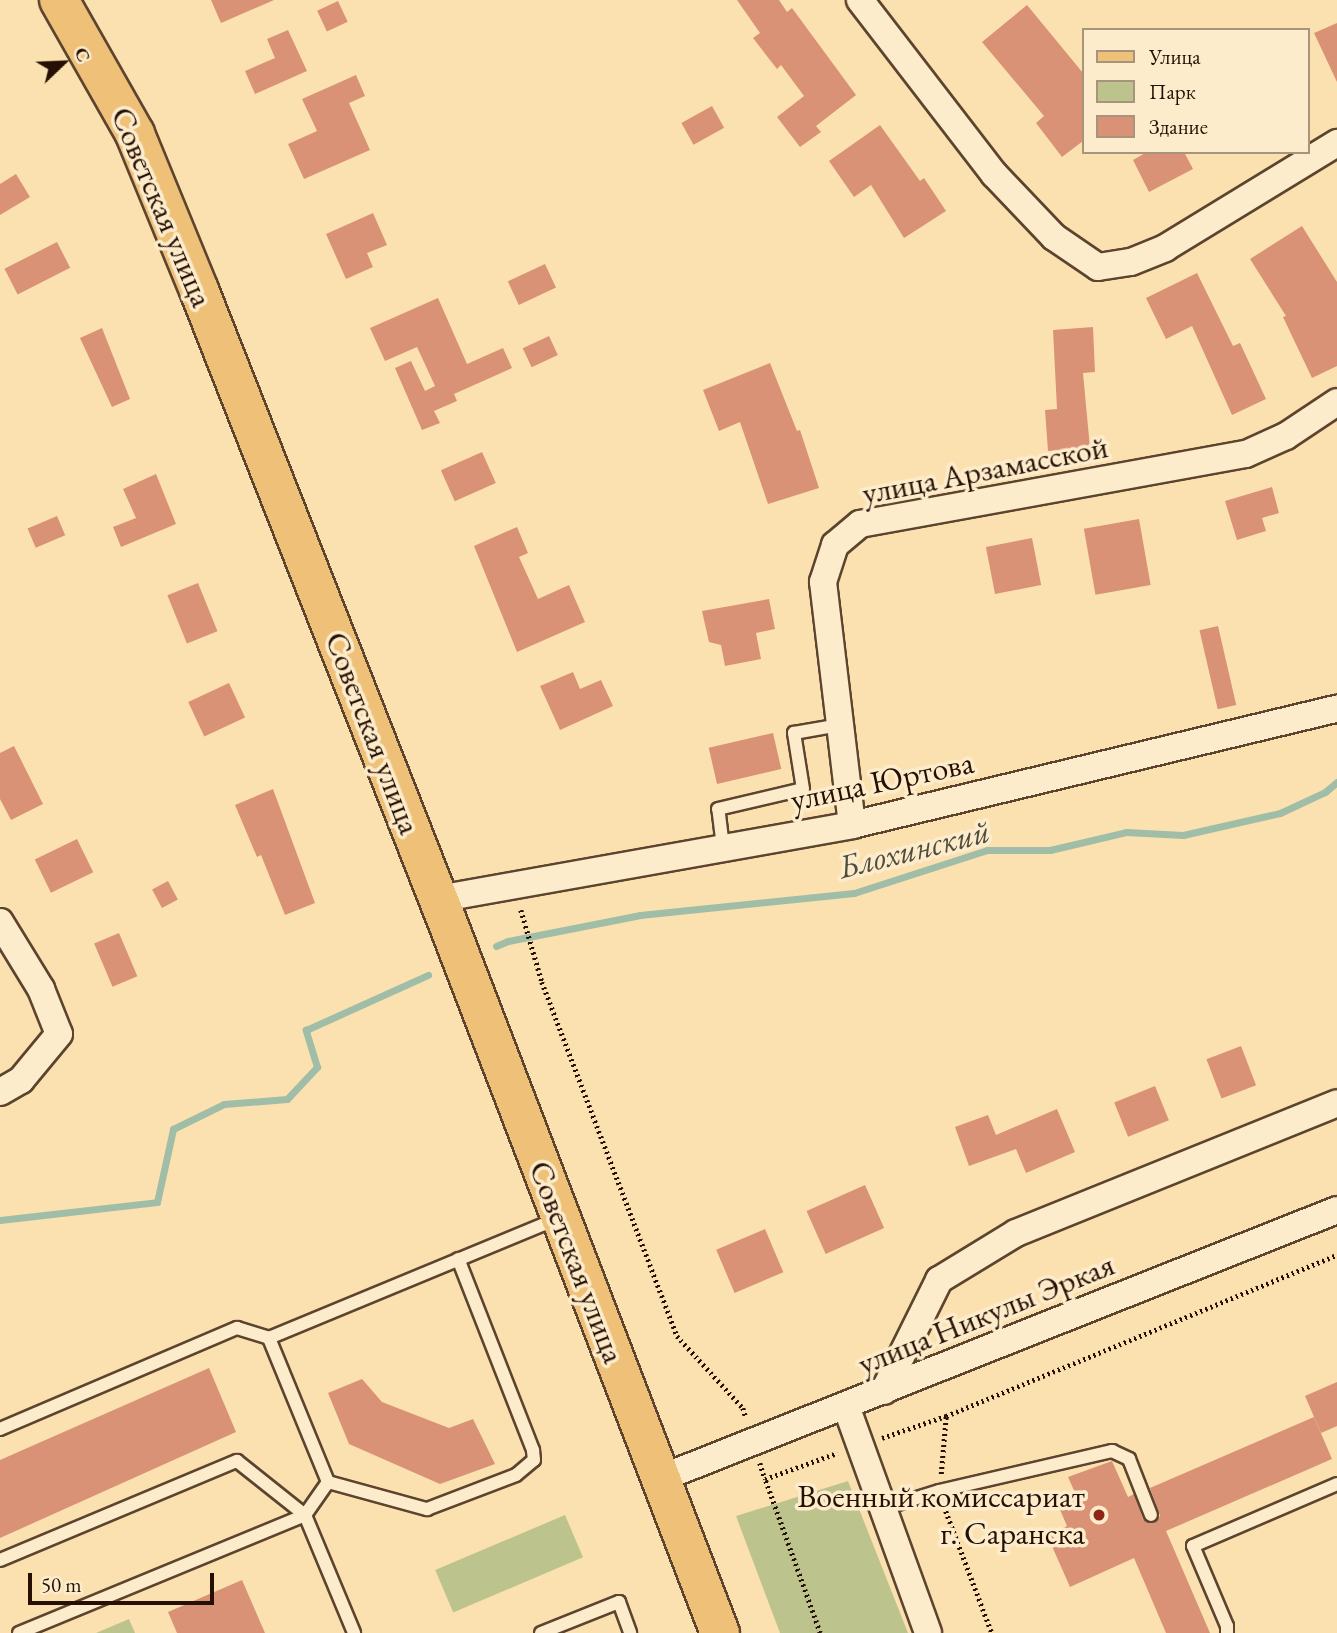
<!DOCTYPE html>
<meta charset="utf-8">
<style>
body{margin:0}
#map{position:relative;width:1337px;height:1633px;overflow:hidden;background:#fce1b0;font-family:"EB Garamond",serif}
div>[style]{position:absolute}
.green>*{inset:0;background:#bdc38c;transform-origin:0 0}
.stream>*{height:7px;margin:-3.5px;padding:0 3.5px;transform-origin:3.5px;border-radius:3.5px;background:#a0bea7}
.building>*{inset:0;background:#d99276;transform-origin:0 0}
.path>*{height:4.5px;margin-top:-2.25px;transform-origin:0;background:repeating-linear-gradient(90deg,#261003 0 2px,transparent 0 5.5px)}
.roads{filter:drop-shadow(2px 0 #5c442e) drop-shadow(-2px 0 #5c442e) drop-shadow(0 2px #5c442e) drop-shadow(0 -2px #5c442e)}
.lane>*{height:12px;margin:-6px;padding:0 6px;transform-origin:6px;border-radius:6px;background:#fdeccc}
.street>*{height:26px;margin:-13px;padding:0 13px;transform-origin:13px;border-radius:13px;background:#fdeccc}
.primary>*{height:38px;margin:-19px;padding:0 19px;transform-origin:19px;border-radius:19px;background:#eec078}
.dots>*{width:19px;height:19px;translate:-50% -50%;box-sizing:border-box;border:4px solid #fdeccc;border-radius:50%}
span{translate:-50% -50%;white-space:nowrap;text-align:center;line-height:1.15;-webkit-text-stroke:7px #fdeccc;paint-order:stroke}
.street-label{font-size:32px;color:#261003}
.poi-label{font-size:32px;color:#261003}
.right{translate:-100% -50%;text-align:right}
.water-label{font-size:33px;color:#514d3c;font-style:italic}
.legend{position:absolute;left:1082px;top:28px;width:228px;height:126px;box-sizing:border-box;background:#fdeccc;border:2px solid #a7947c;margin:0;padding:9px 12px;list-style:none;font-size:21px;color:#261003}
.legend li{display:flex;align-items:center;gap:14px;height:35px}
.legend b{width:35px;border:2px solid #a7947c}
.north{position:absolute;left:28px;top:28px;width:70px;height:70px;-webkit-text-stroke:5px #fdeccc;paint-order:stroke;rotate:67deg;font-size:19px;font-weight:700;line-height:28px;text-align:center;color:#261003}
.north::after{content:'';display:block;margin:auto;width:24px;height:32px;background:#261003;clip-path:polygon(50% 0,100% 100%,50% 72%,0 100%)}
.scale{position:absolute;left:28px;top:1573px;width:186px;height:32px;box-sizing:border-box;border:4px solid #261003;border-top:0;padding-left:9px;font-size:21px;line-height:24px;white-space:nowrap;color:#261003;-webkit-text-stroke:5px #fdeccc;paint-order:stroke}
</style>
<div id="map">
<div class="green">
<i style="clip-path:polygon(848px 1481px,908px 1633px,780px 1633px,736px 1516px)"></i>
<i style="left:565px;top:1515px;width:46px;height:141px;rotate:67deg"></i>
<i style="clip-path:polygon(129px 1619px,135px 1633px,96px 1633px)"></i>
</div>
<div class="stream">
<i style="left:496px;top:946px;width:13px;rotate:-23deg"></i>
<i style="left:508px;top:941px;width:135px;rotate:-11.1deg"></i>
<i style="left:640px;top:915px;width:215px;rotate:-5.9deg"></i>
<i style="left:854px;top:893px;width:140px;rotate:-17.9deg"></i>
<i style="left:987px;top:850px;width:63px"></i>
<i style="left:1050px;top:850px;width:78px;rotate:-13.3deg"></i>
<i style="left:1126px;top:832px;width:57px;rotate:3deg"></i>
<i style="left:1183px;top:835px;width:99px;rotate:-12.8deg"></i>
<i style="left:1280px;top:813px;width:50px;rotate:-25deg"></i>
<i style="left:1325px;top:792px;width:16px;rotate:-40deg"></i>
<i style="left:0;top:1220px;width:158px;rotate:-6.5deg"></i>
<i style="left:157px;top:1202px;width:75px;rotate:-77.6deg"></i>
<i style="left:173px;top:1129px;width:57px;rotate:-26.1deg"></i>
<i style="left:224px;top:1104px;width:63px;rotate:-4.5deg"></i>
<i style="left:287px;top:1099px;width:44px;rotate:-46.8deg"></i>
<i style="left:317px;top:1067px;width:39px;rotate:-107deg"></i>
<i style="left:306px;top:1030px;width:134px;rotate:-24.3deg"></i>
</div>
<div class="building">
<i style="clip-path:polygon(211px 0,274px 0,221px 23px)"></i>
<i style="clip-path:polygon(737px 0,779px 0,787px 12px,792px 8px,856px 95px,816px 126px,821px 132px,800px 147px,777px 117px,804px 96px,781px 65px,777px 69px,753px 38px,760px 33px)"></i>
<i style="left:338px;top:1px;width:23px;height:23px;rotate:65deg"></i>
<i style="clip-path:polygon(1027px 5px,1083px 73px,1083px 141px,1062px 157px,1036px 123px,1044px 116px,982px 42px)"></i>
<i style="clip-path:polygon(1337px 23px,1337px 82px,1314px 33px)"></i>
<i style="clip-path:polygon(288px 30px,307px 71px,255px 94px,245px 71px,275px 58px,267px 39px)"></i>
<i style="clip-path:polygon(356px 75px,365px 96px,349px 103px,370px 150px,304px 179px,288px 144px,317px 131px,302px 99px)"></i>
<i style="left:712px;top:106px;width:25px;height:35px;rotate:61deg"></i>
<i style="clip-path:polygon(880px 125px,920px 181px,924px 178px,946px 211px,904px 238px,871px 185px,854px 197px,829px 161px)"></i>
<i style="clip-path:polygon(1147px 152px,1184px 152px,1193px 169px,1149px 192px,1133px 160px)"></i>
<i style="clip-path:polygon(16px 174px,30px 197px,0 215px,0 184px)"></i>
<i style="clip-path:polygon(373px 213px,387px 245px,367px 253px,373px 267px,346px 279px,326px 234px)"></i>
<i style="clip-path:polygon(1302px 226px,1337px 282px,1337px 366px,1312px 378px,1283px 317px,1286px 316px,1250px 259px)"></i>
<i style="left:57px;top:242px;width:29px;height:59px;rotate:63deg"></i>
<i style="left:545px;top:264px;width:26px;height:41px;rotate:65deg"></i>
<i style="clip-path:polygon(1197px 273px,1233px 346px,1240px 343px,1266px 399px,1232px 415px,1192px 326px,1166px 339px,1146px 298px)"></i>
<i style="clip-path:polygon(438px 298px,467px 364px,503px 348px,512px 368px,454px 394px,457px 401px,434px 411px,440px 423px,422px 430px,395px 368px,411px 361px,425px 391px,435px 386px,417px 347px,385px 361px,370px 328px)"></i>
<i style="clip-path:polygon(1093px 327px,1095px 372px,1083px 373px,1090px 448px,1048px 451px,1045px 410px,1057px 409px,1053px 330px)"></i>
<i style="clip-path:polygon(102px 328px,130px 399px,112px 407px,80px 338px)"></i>
<i style="left:549px;top:336px;width:21px;height:29px;rotate:65deg"></i>
<i style="clip-path:polygon(770px 363px,797px 431px,800px 430px,819px 488px,768px 504px,740px 422px,719px 431px,703px 390px)"></i>
<i style="left:482px;top:452px;width:34px;height:45px;rotate:66deg"></i>
<i style="clip-path:polygon(156px 474px,176px 524px,121px 547px,113px 527px,136px 518px,123px 489px)"></i>
<i style="clip-path:polygon(1272px 487px,1279px 513px,1262px 518px,1266px 531px,1237px 540px,1225px 501px)"></i>
<i style="left:57px;top:516px;width:21px;height:32px;rotate:67deg"></i>
<i style="left:1139px;top:519px;width:67px;height:56px;rotate:80deg"></i>
<i style="clip-path:polygon(517px 527px,528px 553px,519px 557px,538px 599px,569px 585px,585px 622px,517px 652px,474px 546px)"></i>
<i style="left:1032px;top:538px;width:48px;height:47px;rotate:79deg"></i>
<i style="left:198px;top:583px;width:52px;height:33px;rotate:68deg"></i>
<i style="clip-path:polygon(769px 599px,775px 629px,756px 633px,761px 659px,725px 666px,721px 645px,709px 642px,702px 611px)"></i>
<i style="left:1218px;top:626px;width:81px;height:19px;rotate:77deg"></i>
<i style="clip-path:polygon(573px 672px,580px 689px,601px 680px,613px 706px,560px 730px,540px 686px)"></i>
<i style="left:229px;top:683px;width:38px;height:45px;rotate:65deg"></i>
<i style="left:773px;top:733px;width:37px;height:66px;rotate:77deg"></i>
<i style="clip-path:polygon(14px 746px,43px 804px,11px 820px,0 799px,0 753px)"></i>
<i style="clip-path:polygon(273px 789px,315px 903px,285px 915px,261px 855px,257px 857px,235px 805px)"></i>
<i style="left:77px;top:839px;width:37px;height:47px;rotate:64deg"></i>
<i style="left:168px;top:881px;width:21px;height:18px;rotate:62deg"></i>
<i style="left:119px;top:933px;width:47px;height:27px;rotate:67deg"></i>
<i style="left:1241px;top:1046px;width:42px;height:37px;rotate:69deg"></i>
<i style="left:1155px;top:1086px;width:37px;height:44px;rotate:68deg"></i>
<i style="clip-path:polygon(1057px 1109px,1075px 1152px,1026px 1173px,1016px 1149px,969px 1166px,955px 1127px,988px 1115px,996px 1135px)"></i>
<i style="left:865px;top:1185px;width:47px;height:64px;rotate:66deg"></i>
<i style="left:765px;top:1229px;width:47px;height:53px;rotate:67deg"></i>
<i style="clip-path:polygon(209px 1368px,236px 1432px,0 1538px,0 1460px)"></i>
<i style="clip-path:polygon(362px 1379px,382px 1402px,449px 1428px,473px 1419px,495px 1464px,440px 1484px,349px 1444px,328px 1393px)"></i>
<i style="clip-path:polygon(1337px 1382px,1337px 1426px,1321px 1433px,1305px 1396px)"></i>
<i style="clip-path:polygon(1314px 1417px,1332px 1459px,1166px 1531px,1210px 1633px,1166px 1633px,1134px 1558px,1070px 1587px,1047px 1535px,1067px 1526px,1058px 1505px,1077px 1497px,1068px 1477px,1112px 1461px,1128px 1497px,1134px 1494px,1143px 1519px,1154px 1523px,1160px 1516px,1150px 1488px)"></i>
<i style="clip-path:polygon(242px 1580px,265px 1633px,177px 1633px,168px 1612px)"></i>
</div>
<div class="path">
<i style="left:521px;top:910px;width:75px;rotate:73.7deg"></i>
<i style="left:542px;top:982px;width:379px;rotate:69.1deg"></i>
<i style="left:677px;top:1336px;width:98px;rotate:47.5deg"></i>
<i style="left:743px;top:1408px;width:10px;rotate:73deg"></i>
<i style="left:882px;top:1438px;width:68px;rotate:-19deg"></i>
<i style="left:760px;top:1463px;width:17px;rotate:73deg"></i>
<i style="left:941px;top:1474px;width:58px;rotate:-85.1deg"></i>
<i style="left:946px;top:1416px;width:423px;rotate:-22.4deg"></i>
<i style="left:944px;top:1506px;width:136px;rotate:69.3deg"></i>
<i style="left:820px;top:1633px;width:164px;rotate:-109.7deg"></i>
<i style="left:765px;top:1479px;width:77px;rotate:-19.9deg"></i>
</div>
<div class="roads">
<div class="lane">
<i style="left:723px;top:847px;width:38px;rotate:-97deg"></i>
<i style="left:718px;top:809px;width:87px;rotate:-13.2deg"></i>
<i style="left:803px;top:789px;width:57px;rotate:-99.1deg"></i>
<i style="left:794px;top:733px;width:47px;rotate:-9.9deg"></i>
<i style="left:0;top:1429px;width:258px;rotate:-23.1deg"></i>
<i style="left:237px;top:1328px;width:34px;rotate:17deg"></i>
<i style="left:328px;top:1482px;width:103px;rotate:15.3deg"></i>
<i style="left:427px;top:1509px;width:95px;rotate:-20.9deg"></i>
<i style="left:516px;top:1475px;width:23px;rotate:-40deg"></i>
<i style="left:534px;top:1460px;width:10px;rotate:-96deg"></i>
<i style="left:533px;top:1450px;width:205px;rotate:-111.4deg"></i>
<i style="left:882px;top:1509px;width:60px;rotate:-17.5deg"></i>
<i style="left:939px;top:1491px;width:178px;rotate:-13deg"></i>
<i style="left:1112px;top:1451px;width:19px;rotate:25deg"></i>
<i style="left:1129px;top:1459px;width:60px;rotate:68.6deg"></i>
<i style="left:0;top:1560px;width:257px;rotate:-22.7deg"></i>
<i style="left:237px;top:1461px;width:87px;rotate:38.5deg"></i>
<i style="left:305px;top:1515px;width:40px;rotate:-55.1deg"></i>
<i style="left:328px;top:1482px;width:156px;rotate:-112.3deg"></i>
<i style="left:269px;top:1338px;width:311px;rotate:-22.5deg"></i>
<i style="left:19px;top:1633px;width:309px;rotate:-22.4deg"></i>
<i style="left:305px;top:1515px;width:128px;rotate:67.4deg"></i>
<i style="left:541px;top:1633px;width:84px;rotate:-21.7deg"></i>
<i style="left:619px;top:1602px;width:33px;rotate:70deg"></i>
<i style="left:1227px;top:1633px;width:7px;rotate:-90deg"></i>
<i style="left:1227px;top:1626px;width:87px;rotate:-113deg"></i>
<i style="left:1193px;top:1546px;width:157px;rotate:-23.3deg"></i>
</div>
<div class="street">
<i style="left:860px;top:0;width:220px;rotate:52.4deg"></i>
<i style="left:994px;top:174px;width:87px;rotate:46.4deg"></i>
<i style="left:1054px;top:237px;width:53px;rotate:34.3deg"></i>
<i style="left:1098px;top:267px;width:33px;rotate:-9deg"></i>
<i style="left:1131px;top:262px;width:37px;rotate:-22deg"></i>
<i style="left:1165px;top:248px;width:202px;rotate:-31.4deg"></i>
<i style="left:852px;top:825px;width:245px;rotate:-96.8deg"></i>
<i style="left:823px;top:582px;width:39px;rotate:-72deg"></i>
<i style="left:835px;top:545px;width:33px;rotate:-40deg"></i>
<i style="left:860px;top:524px;width:392px;rotate:-10.3deg"></i>
<i style="left:1246px;top:454px;width:44px;rotate:-24.2deg"></i>
<i style="left:1286px;top:436px;width:61px;rotate:-33.7deg"></i>
<i style="left:438px;top:899px;width:421px;rotate:-10.1deg"></i>
<i style="left:852px;top:825px;width:499px;rotate:-13.5deg"></i>
<i style="left:0;top:922px;width:79px;rotate:58.5deg"></i>
<i style="left:41px;top:989px;width:48px;rotate:68.2deg"></i>
<i style="left:59px;top:1034px;width:60px;rotate:129.6deg"></i>
<i style="left:21px;top:1080px;width:24px;rotate:150deg"></i>
<i style="left:884px;top:1391px;width:124px;rotate:-63.6deg"></i>
<i style="left:939px;top:1280px;width:90px;rotate:-31.4deg"></i>
<i style="left:1016px;top:1233px;width:346px;rotate:-22deg"></i>
<i style="left:846px;top:1406px;width:241px;rotate:70.1deg"></i>
<i style="left:659px;top:1479px;width:729px;rotate:-21.64deg"></i>
</div>
<div class="primary">
<i style="left:59px;top:0;width:154px;rotate:60.4deg"></i>
<i style="left:135px;top:134px;width:169px;rotate:67.7deg"></i>
<i style="left:199px;top:290px;width:683px;rotate:68.54deg"></i>
<i style="left:449px;top:926px;width:757px;rotate:69.03deg"></i>
</div>
</div>
<div class="dots">
<i style="left:1099px;top:1515px;background:#8f2418"></i>
</div>
<div class="street-label">
<span style="left:162px;top:207px;rotate:67deg">Советская улица</span>
<span style="left:985px;top:470px;rotate:-11deg">улица Арзамасской</span>
<span style="left:373px;top:733px;rotate:69deg">Советская улица</span>
<span style="left:882px;top:781px;rotate:-12deg">улица Юртова</span>
<span style="left:577px;top:1262px;rotate:69deg">Советская улица</span>
<span style="left:986px;top:1314px;rotate:-22deg">улица Никулы Эркая</span>
</div>
<div class="poi-label">
<span class="right" style="left:1085px;top:1515px">Военный комиссариат<br>г. Саранска</span>
</div>
<div class="water-label">
<span style="left:914px;top:849px;rotate:-14deg">Блохинский</span>
</div>
<ul class="legend">
<li><b style="height:9px;background:#eec078"></b>Улица</li>
<li><b style="height:19px;background:#bdc38c"></b>Парк</li>
<li><b style="height:19px;background:#d99276"></b>Здание</li>
</ul>
<div class="north">С</div>
<div class="scale">50 m</div>
</div>
